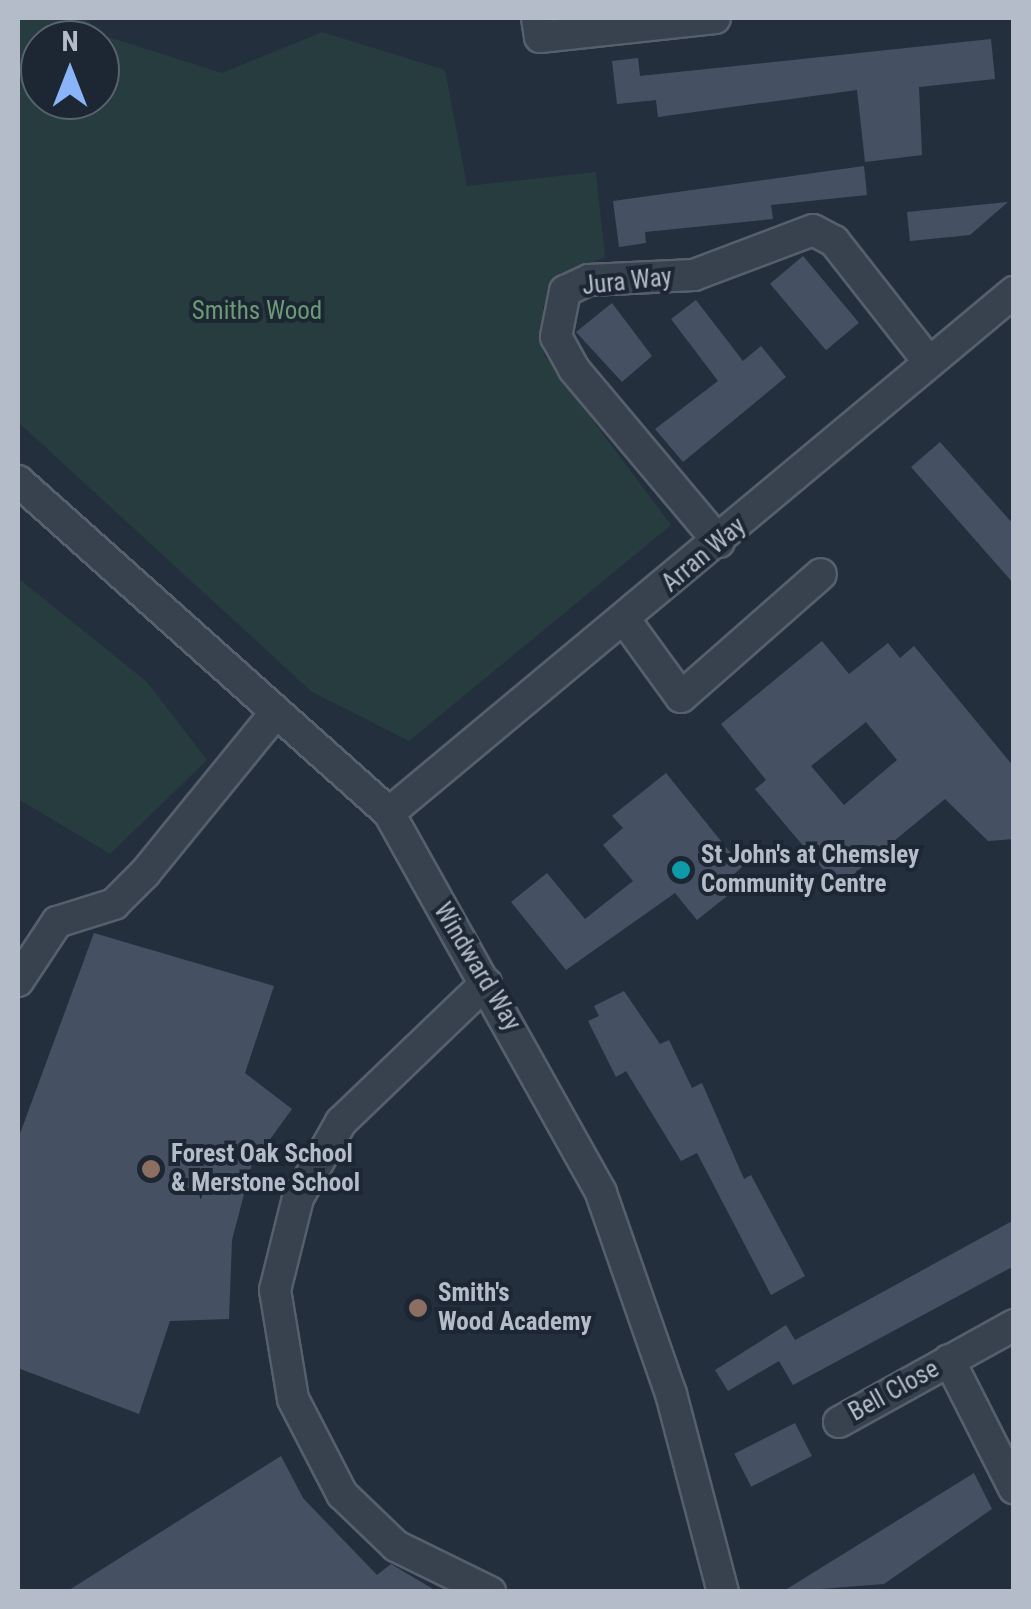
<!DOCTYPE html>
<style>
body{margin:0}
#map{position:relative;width:1031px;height:1609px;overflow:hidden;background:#242f3e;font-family:"Roboto Condensed",sans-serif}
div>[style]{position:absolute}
.green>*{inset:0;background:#263c3f}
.building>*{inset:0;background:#455162;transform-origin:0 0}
.roads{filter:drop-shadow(2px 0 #565f6c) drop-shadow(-2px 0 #565f6c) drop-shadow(0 2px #565f6c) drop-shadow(0 -2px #565f6c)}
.minor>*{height:30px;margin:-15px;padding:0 15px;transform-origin:15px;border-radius:15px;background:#38414e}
.dots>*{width:28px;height:28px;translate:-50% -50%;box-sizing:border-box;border:5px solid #1d2633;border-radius:50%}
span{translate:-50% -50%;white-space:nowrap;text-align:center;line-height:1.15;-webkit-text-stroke:8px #1d2633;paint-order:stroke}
.street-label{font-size:25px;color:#b4bcc9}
.park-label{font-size:25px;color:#6b9a76}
.poi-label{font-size:25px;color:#b4bcc9;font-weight:700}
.left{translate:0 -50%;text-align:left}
.frame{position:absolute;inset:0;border:20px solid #b4bcc9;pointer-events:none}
.north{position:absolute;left:20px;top:20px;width:100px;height:100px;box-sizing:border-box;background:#1d2633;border:2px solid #59626f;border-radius:50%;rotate:0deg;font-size:28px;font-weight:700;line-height:40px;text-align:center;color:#b4bcc9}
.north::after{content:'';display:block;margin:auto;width:35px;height:45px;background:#8ab4f8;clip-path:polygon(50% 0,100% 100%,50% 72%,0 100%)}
</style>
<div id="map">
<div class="green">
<i style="clip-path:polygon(evenodd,18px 18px,84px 18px,105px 36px,222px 73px,322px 32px,445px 70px,467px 186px,596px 172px,605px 257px,566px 274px,543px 307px,544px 355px,671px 525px,409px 741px,312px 692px,18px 422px,18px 18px,40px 40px,100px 40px,100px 100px,40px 100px,40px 40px)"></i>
<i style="clip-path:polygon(18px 578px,147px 682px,207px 760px,110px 854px,18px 799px)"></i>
</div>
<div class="building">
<i style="clip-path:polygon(991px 39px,995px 79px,919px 87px,922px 155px,865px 162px,857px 90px,658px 117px,656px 100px,617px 104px,612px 61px,638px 58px,640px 76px)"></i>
<i style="clip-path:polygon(864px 166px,867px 195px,771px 205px,773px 219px,645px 232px,646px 243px,619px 247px,613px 201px)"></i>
<i style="clip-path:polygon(1008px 202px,970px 235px,910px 241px,907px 212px)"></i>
<i style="left:803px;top:256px;width:87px;height:43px;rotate:50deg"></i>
<i style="clip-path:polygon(696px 300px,743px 361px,761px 346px,786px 377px,683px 462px,655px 429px,718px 381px,671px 319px)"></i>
<i style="clip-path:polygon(612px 303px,652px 356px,622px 382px,576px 332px)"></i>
<i style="clip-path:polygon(940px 442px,1014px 525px,1014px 584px,911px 467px)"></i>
<i style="clip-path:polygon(evenodd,822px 641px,849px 674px,888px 643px,900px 658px,914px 646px,1014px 767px,1014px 839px,988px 841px,945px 799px,838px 887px,755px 789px,766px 780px,721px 724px,822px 641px,866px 722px,897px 760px,844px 805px,811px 766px,866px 722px)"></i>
<i style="clip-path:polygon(666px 773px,742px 867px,733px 875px,741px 885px,697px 920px,675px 893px,566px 970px,511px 902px,547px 873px,585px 919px,633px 881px,603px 845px,623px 828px,612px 816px)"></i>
<i style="clip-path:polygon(94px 933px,274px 986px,245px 1073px,292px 1109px,252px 1164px,232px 1240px,229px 1319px,170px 1321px,139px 1414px,18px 1368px,18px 1139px)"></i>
<i style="clip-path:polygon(624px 991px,660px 1044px,669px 1040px,692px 1088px,702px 1083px,744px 1179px,751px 1175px,805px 1276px,771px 1295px,697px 1153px,681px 1161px,626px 1071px,616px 1077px,588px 1021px,599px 1016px,594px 1006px)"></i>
<i style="clip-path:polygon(1014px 1220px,1014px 1266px,793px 1385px,779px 1361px,728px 1391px,715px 1370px,786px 1325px,795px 1340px)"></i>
<i style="left:795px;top:1423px;width:37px;height:68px;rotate:63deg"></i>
<i style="clip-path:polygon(281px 1456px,303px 1498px,377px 1575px,391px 1564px,438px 1592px,66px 1592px)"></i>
<i style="clip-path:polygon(974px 1473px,992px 1509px,884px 1584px,782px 1592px)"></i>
</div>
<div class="roads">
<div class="minor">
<i style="left:537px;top:18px;width:19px;rotate:81deg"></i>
<i style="left:540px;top:37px;width:176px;rotate:-6.2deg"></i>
<i style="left:18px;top:481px;width:498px;rotate:41.8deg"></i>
<i style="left:389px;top:813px;width:435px;rotate:60.8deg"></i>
<i style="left:601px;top:1193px;width:213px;rotate:70.8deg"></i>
<i style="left:671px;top:1394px;width:205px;rotate:75.3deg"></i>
<i style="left:719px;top:542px;width:226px;rotate:-130deg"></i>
<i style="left:574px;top:369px;width:37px;rotate:-119deg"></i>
<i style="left:556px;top:337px;width:47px;rotate:-78.9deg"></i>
<i style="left:565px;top:291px;width:26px;rotate:-25deg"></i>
<i style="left:589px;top:280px;width:105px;rotate:-2.7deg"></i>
<i style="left:694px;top:275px;width:127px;rotate:-20.7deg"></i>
<i style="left:813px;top:230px;width:24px;rotate:28deg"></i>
<i style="left:834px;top:241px;width:152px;rotate:51.9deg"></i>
<i style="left:625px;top:620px;width:95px;rotate:54deg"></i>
<i style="left:681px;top:697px;width:186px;rotate:-41.3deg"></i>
<i style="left:389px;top:813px;width:814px;rotate:-39.81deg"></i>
<i style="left:18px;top:981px;width:71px;rotate:-56.5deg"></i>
<i style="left:57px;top:922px;width:60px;rotate:-17.5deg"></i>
<i style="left:114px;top:904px;width:44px;rotate:-45deg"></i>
<i style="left:145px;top:873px;width:204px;rotate:-50.8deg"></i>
<i style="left:486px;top:983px;width:201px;rotate:136.2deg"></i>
<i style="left:341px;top:1122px;width:87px;rotate:119.5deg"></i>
<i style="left:298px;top:1198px;width:95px;rotate:104deg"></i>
<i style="left:275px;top:1290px;width:110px;rotate:80.6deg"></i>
<i style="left:293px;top:1399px;width:107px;rotate:62.7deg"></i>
<i style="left:342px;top:1494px;width:75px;rotate:43.9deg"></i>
<i style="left:396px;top:1546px;width:105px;rotate:26.1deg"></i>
<i style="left:949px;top:1360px;width:144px;rotate:63.1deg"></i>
<i style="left:839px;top:1422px;width:200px;rotate:-29deg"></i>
</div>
</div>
<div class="dots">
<i style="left:681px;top:870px;background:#0f9aa8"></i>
<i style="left:151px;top:1169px;background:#8d6e63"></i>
<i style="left:418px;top:1308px;background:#8d6e63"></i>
</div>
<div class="street-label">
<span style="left:627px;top:282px;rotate:-6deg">Jura Way</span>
<span style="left:704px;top:555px;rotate:-40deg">Arran Way</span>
<span style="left:477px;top:967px;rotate:59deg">Windward Way</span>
<span style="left:894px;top:1391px;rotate:-29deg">Bell Close</span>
</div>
<div class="park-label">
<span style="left:257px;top:311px">Smiths Wood</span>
</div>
<div class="poi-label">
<span class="left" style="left:701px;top:870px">St John's at Chemsley<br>Community Centre</span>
<span class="left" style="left:171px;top:1169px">Forest Oak School<br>&amp; Merstone School</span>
<span class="left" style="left:438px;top:1308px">Smith's<br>Wood Academy</span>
</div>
<div class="frame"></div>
<div class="north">N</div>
</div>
